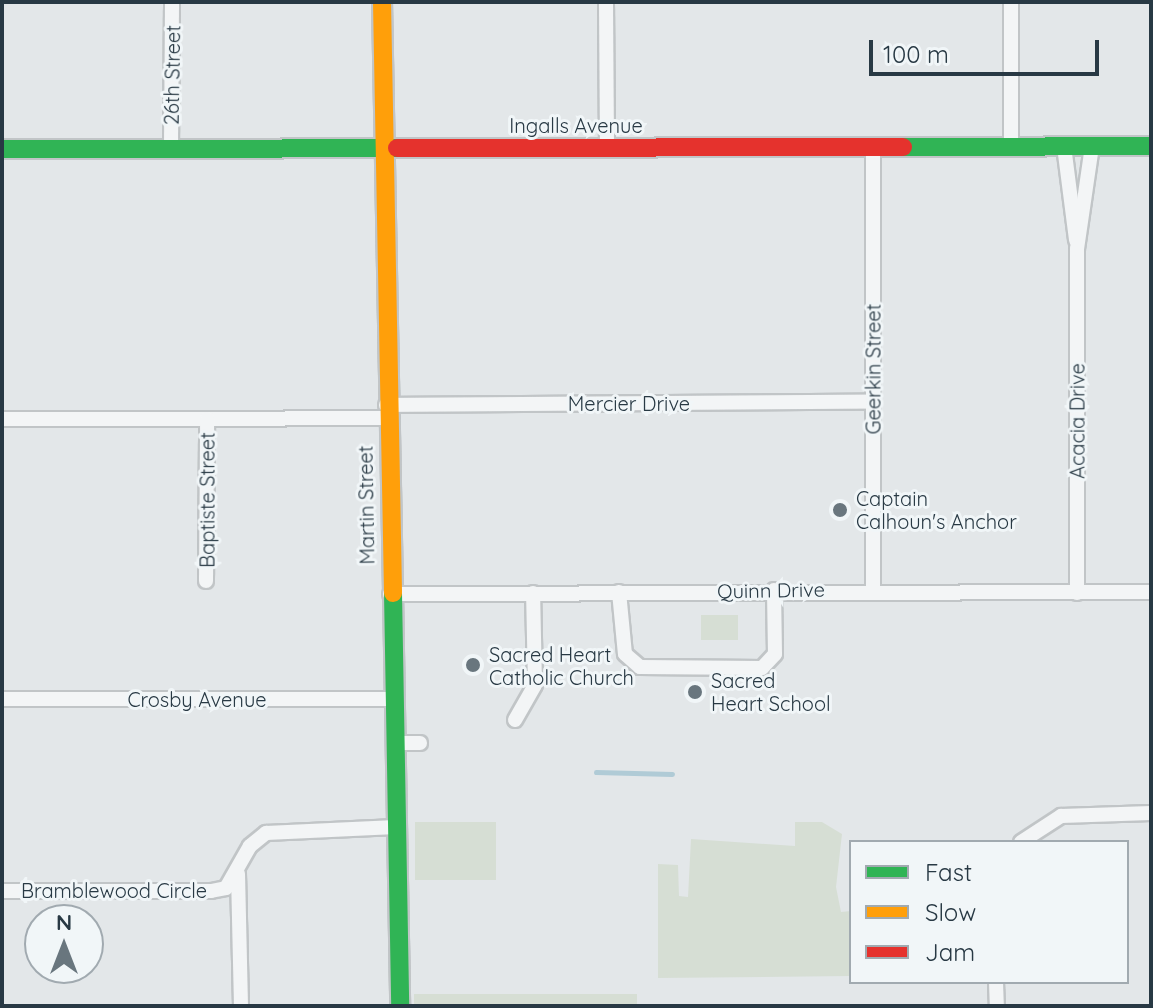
<!DOCTYPE html>
<style>
body{margin:0}
#map{position:relative;width:1153px;height:1008px;overflow:hidden;background:#e3e7e9;font-family:Quicksand,sans-serif}
div>[style]{position:absolute}
.green>*{inset:0;background:#d6ded4;transform-origin:0 0}
.stream>*{height:5px;margin:-2.5px;padding:0 2.5px;transform-origin:2.5px;border-radius:2.5px;background:#b0cbd6}
.roads{filter:drop-shadow(2px 0 #c1c5c7) drop-shadow(-2px 0 #c1c5c7) drop-shadow(0 2px #c1c5c7) drop-shadow(0 -2px #c1c5c7)}
.street>*{height:14px;margin:-7px;padding:0 7px;transform-origin:7px;border-radius:7px;background:#f3f5f6}
.fast>*{height:18px;margin:-9px;padding:0 9px;transform-origin:9px;border-radius:9px;background:#30b455}
.slow>*{height:18px;margin:-9px;padding:0 9px;transform-origin:9px;border-radius:9px;background:#ff9f0a}
.jam>*{height:18px;margin:-9px;padding:0 9px;transform-origin:9px;border-radius:9px;background:#e5322d}
.dots>*{width:22px;height:22px;translate:-50% -50%;box-sizing:border-box;border:4px solid #f1f6f8;border-radius:50%}
span{translate:-50% -50%;white-space:nowrap;text-align:center;line-height:1.15;-webkit-text-stroke:6px #f1f6f8;paint-order:stroke}
.street-label{font-size:20px;color:#283944}
.poi-label{font-size:20px;color:#283944}
.left{translate:0 -50%;text-align:left}
.frame{position:absolute;inset:0;border:4px solid #283944;pointer-events:none}
.legend{position:absolute;left:849px;top:840px;width:280px;height:144px;box-sizing:border-box;background:#f1f6f8;border:2px solid #a1aab0;margin:0;padding:10px 14px;list-style:none;font-size:24px;color:#283944}
.legend li{display:flex;align-items:center;gap:16px;height:40px}
.legend b{width:40px;border:2px solid #a1aab0}
.north{position:absolute;left:24px;top:904px;width:80px;height:80px;box-sizing:border-box;background:#f1f6f8;border:2px solid #a1aab0;border-radius:50%;rotate:0deg;font-size:22px;font-weight:700;line-height:32px;text-align:center;color:#283944}
.north::after{content:'';display:block;margin:auto;width:28px;height:36px;background:#69767e;clip-path:polygon(50% 0,100% 100%,50% 72%,0 100%)}
.scale{position:absolute;left:869px;top:40px;width:230px;height:36px;box-sizing:border-box;border:4px solid #283944;border-top:0;padding-left:10px;font-size:24px;line-height:28px;white-space:nowrap;color:#283944;-webkit-text-stroke:6px #f1f6f8;paint-order:stroke}
</style>
<div id="map">
<div class="green">
<i style="left:701px;top:615px;width:37px;height:25px"></i>
<i style="left:415px;top:822px;width:81px;height:58px"></i>
<i style="clip-path:polygon(795px 822px,822px 822px,842px 834px,836px 887px,841px 912px,851px 911px,850px 976px,658px 978px,658px 864px,678px 865px,679px 896px,688px 897px,691px 839px,795px 846px)"></i>
<i style="left:414px;top:994px;width:223px;height:12px"></i>
</div>
<div class="stream">
<i style="left:596px;top:772px;width:76px;rotate:1.5deg"></i>
</div>
<div class="roads">
<div class="street">
<i style="left:606px;top:2px;width:145px;rotate:89.6deg"></i>
<i style="left:1011px;top:146px;width:144px;rotate:-90deg"></i>
<i style="left:1064px;top:146px;width:95px;rotate:82.7deg"></i>
<i style="left:171px;top:148px;width:146px;rotate:-89.6deg"></i>
<i style="left:386px;top:405px;width:487px;rotate:-0.4deg"></i>
<i style="left:2px;top:419px;width:384px;rotate:-0.1deg"></i>
<i style="left:206px;top:581px;width:162px;rotate:-89.6deg"></i>
<i style="left:619px;top:592px;width:62px;rotate:84.5deg"></i>
<i style="left:625px;top:654px;width:20px;rotate:41deg"></i>
<i style="left:640px;top:667px;width:122px;rotate:0.5deg"></i>
<i style="left:762px;top:668px;width:19px;rotate:-47deg"></i>
<i style="left:775px;top:654px;width:64px;rotate:-90.9deg"></i>
<i style="left:873px;top:592px;width:447px;rotate:-90deg"></i>
<i style="left:1077px;top:593px;width:344px;rotate:-90deg"></i>
<i style="left:1077px;top:249px;width:104px;rotate:-81.7deg"></i>
<i style="left:390px;top:594px;width:761px;rotate:-0.15deg"></i>
<i style="left:2px;top:699px;width:391px"></i>
<i style="left:515px;top:720px;width:40px;rotate:-60.3deg"></i>
<i style="left:535px;top:685px;width:92px;rotate:-91.2deg"></i>
<i style="left:394px;top:743px;width:26px"></i>
<i style="left:1021px;top:842px;width:48px;rotate:-33deg"></i>
<i style="left:1061px;top:816px;width:90px;rotate:-1.9deg"></i>
<i style="left:238px;top:874px;width:132px;rotate:88.7deg"></i>
<i style="left:2px;top:891px;width:209px"></i>
<i style="left:211px;top:891px;width:15px;rotate:-11deg"></i>
<i style="left:226px;top:888px;width:48px;rotate:-60.3deg"></i>
<i style="left:250px;top:846px;width:21px;rotate:-39deg"></i>
<i style="left:266px;top:833px;width:130px;rotate:-2.6deg"></i>
<i style="left:996px;top:982px;width:24px;rotate:88deg"></i>
</div>
<div class="fast">
<i style="left:903px;top:147px;width:248px;rotate:-0.2deg"></i>
<i style="left:2px;top:149px;width:395px;rotate:-0.1deg"></i>
<i style="left:393px;top:593px;width:413px;rotate:89deg"></i>
</div>
<div class="slow">
<i style="left:382px;top:2px;width:591px;rotate:88.93deg"></i>
</div>
<div class="jam">
<i style="left:397px;top:148px;width:506px;rotate:-0.11deg"></i>
</div>
</div>
<div class="dots">
<i style="left:840px;top:510px;background:#69767e"></i>
<i style="left:473px;top:665px;background:#69767e"></i>
<i style="left:695px;top:692px;background:#69767e"></i>
</div>
<div class="street-label">
<span style="left:172px;top:75px;rotate:-89deg">26th Street</span>
<span style="left:576px;top:125px">Ingalls Avenue</span>
<span style="left:873px;top:369px;rotate:-90deg">Geerkin Street</span>
<span style="left:629px;top:403px">Mercier Drive</span>
<span style="left:1077px;top:421px;rotate:-90deg">Acacia Drive</span>
<span style="left:207px;top:500px;rotate:-90deg">Baptiste Street</span>
<span style="left:366px;top:505px;rotate:-91deg">Martin Street</span>
<span style="left:771px;top:590px;rotate:-1deg">Quinn Drive</span>
<span style="left:197px;top:699px">Crosby Avenue</span>
<span style="left:114px;top:890px">Bramblewood Circle</span>
</div>
<div class="poi-label">
<span class="left" style="left:856px;top:510px">Captain<br>Calhoun's Anchor</span>
<span class="left" style="left:489px;top:666px">Sacred Heart<br>Catholic Church</span>
<span class="left" style="left:711px;top:692px">Sacred<br>Heart School</span>
</div>
<div class="frame"></div>
<ul class="legend">
<li><b style="height:10px;background:#30b455"></b>Fast</li>
<li><b style="height:10px;background:#ff9f0a"></b>Slow</li>
<li><b style="height:10px;background:#e5322d"></b>Jam</li>
</ul>
<div class="north">N</div>
<div class="scale">100 m</div>
</div>
